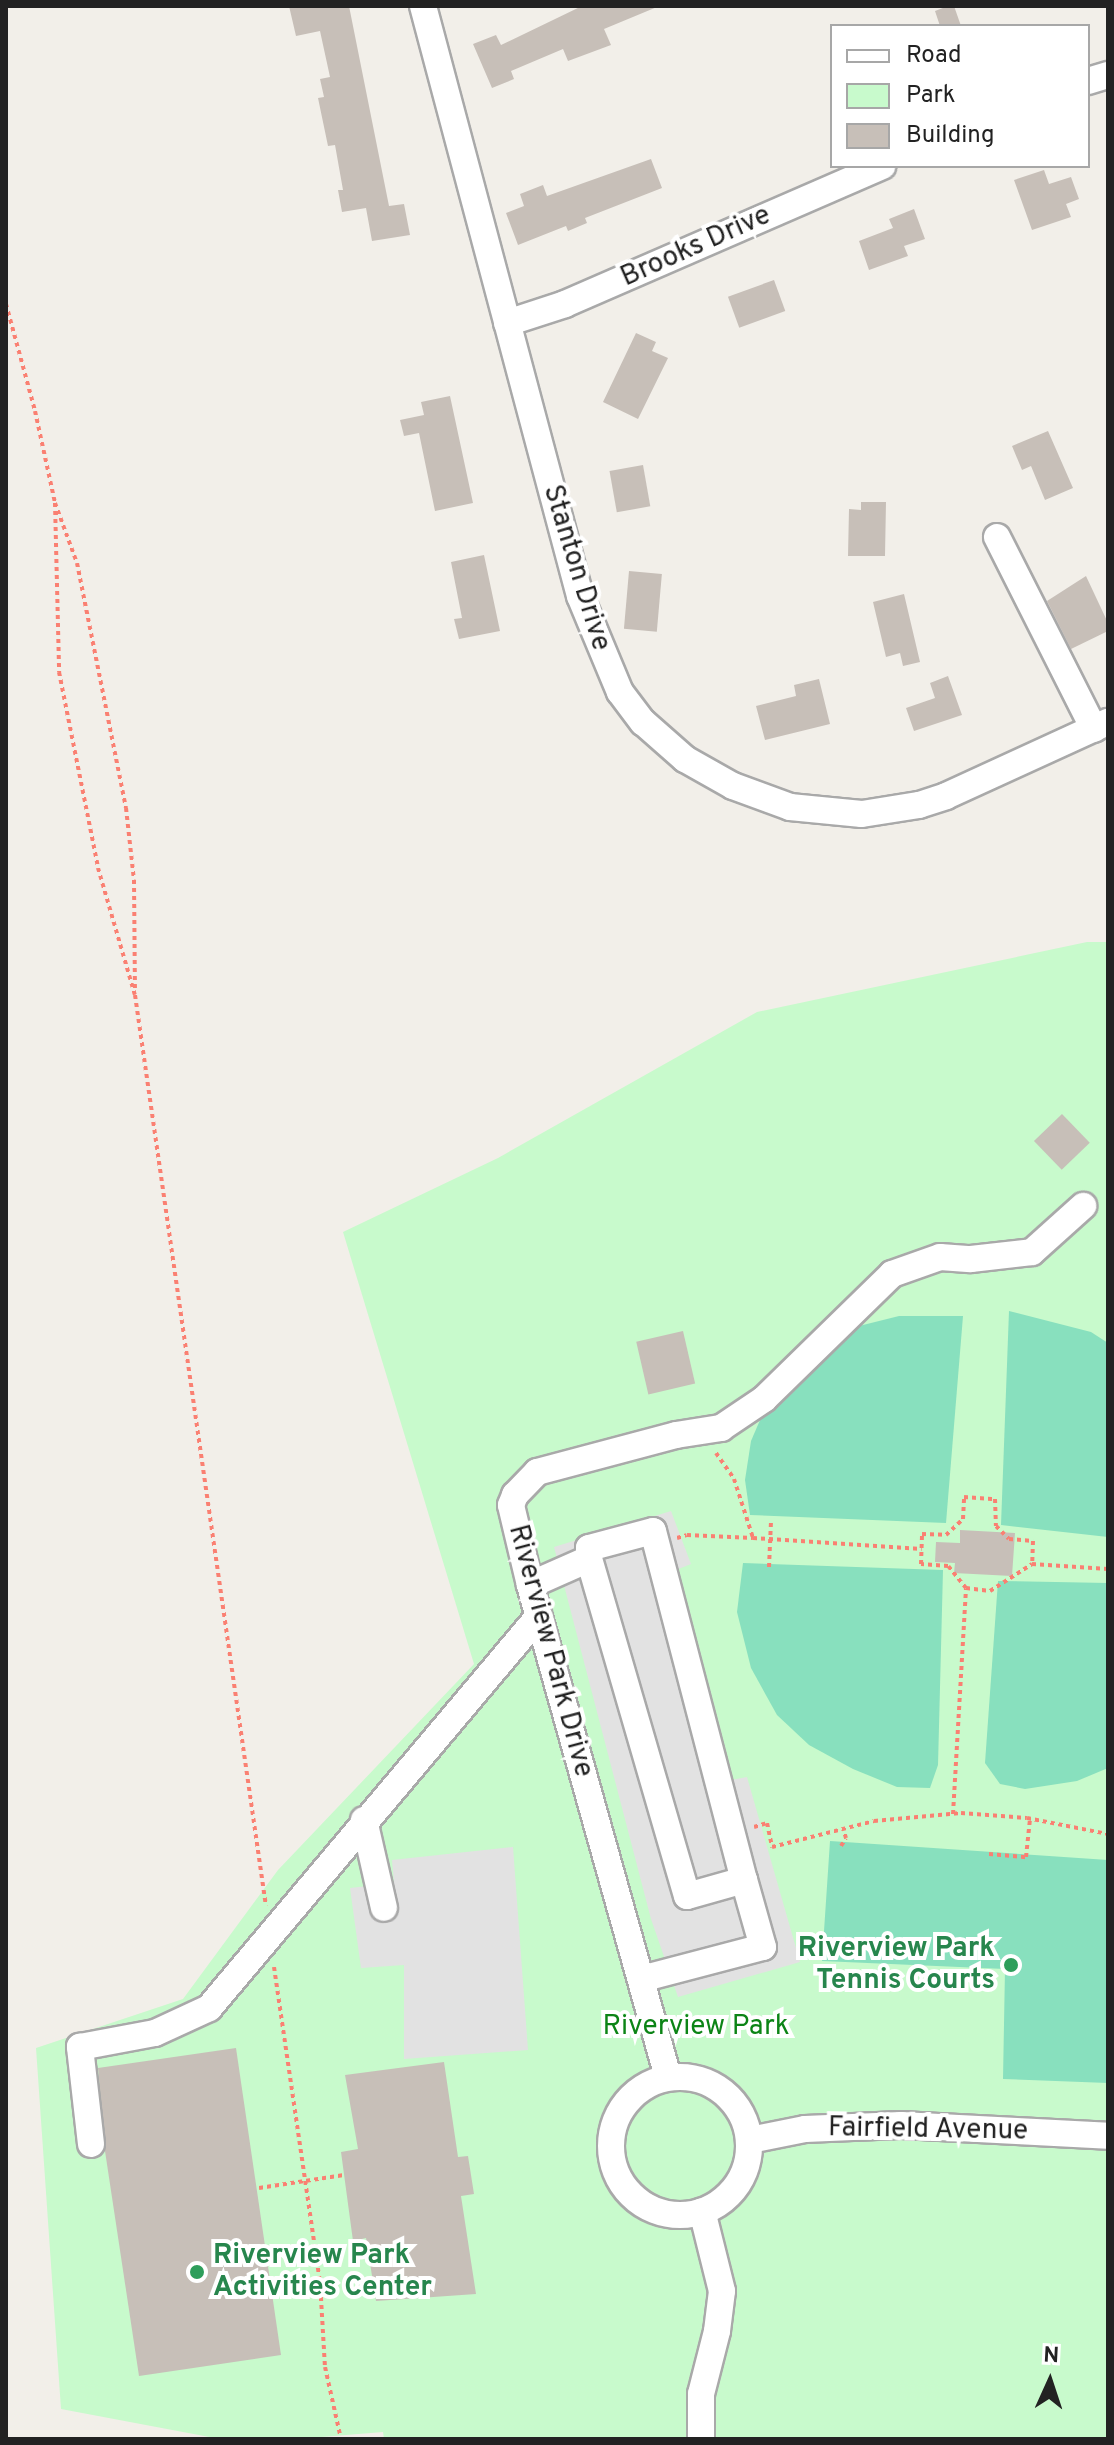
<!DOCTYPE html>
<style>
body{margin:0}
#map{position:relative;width:1114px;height:2445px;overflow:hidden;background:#f2efe9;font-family:Overpass,sans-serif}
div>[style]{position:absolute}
.park>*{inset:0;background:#c8facc}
.pitch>*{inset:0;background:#88e0be}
.parking>*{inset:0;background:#e2e2e2}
.building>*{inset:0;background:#c7bfb8;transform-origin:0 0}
.path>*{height:4px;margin-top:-2px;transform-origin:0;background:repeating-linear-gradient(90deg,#fa8072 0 4px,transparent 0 8px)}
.roads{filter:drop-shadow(2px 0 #a9a9a9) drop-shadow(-2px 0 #a9a9a9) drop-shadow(0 2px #a9a9a9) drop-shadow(0 -2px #a9a9a9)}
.minor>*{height:26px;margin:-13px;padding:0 13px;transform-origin:13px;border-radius:13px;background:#fff}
.minor>.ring{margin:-13px;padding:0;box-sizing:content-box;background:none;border:26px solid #fff;border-radius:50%}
.path-bridge>*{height:4px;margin-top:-2px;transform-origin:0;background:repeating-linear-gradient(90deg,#fa8072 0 4px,transparent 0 8px)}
.dots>*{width:22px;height:22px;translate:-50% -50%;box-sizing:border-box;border:4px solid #fff;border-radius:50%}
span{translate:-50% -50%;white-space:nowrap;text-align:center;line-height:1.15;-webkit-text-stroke:8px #fff;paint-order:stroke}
.street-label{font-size:28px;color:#222}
.leisure-label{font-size:28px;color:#27864d;font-weight:700}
.right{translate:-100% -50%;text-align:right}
.left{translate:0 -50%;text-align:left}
.park-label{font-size:28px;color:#0c8416}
.frame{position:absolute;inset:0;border:8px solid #222;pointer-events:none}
.legend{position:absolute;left:830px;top:24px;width:260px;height:144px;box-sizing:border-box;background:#fff;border:2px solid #a7a7a7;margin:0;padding:10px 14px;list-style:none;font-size:24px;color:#222}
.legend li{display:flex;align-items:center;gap:16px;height:40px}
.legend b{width:40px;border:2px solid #a7a7a7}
.north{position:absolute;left:1010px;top:2341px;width:80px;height:80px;-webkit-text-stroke:6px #fff;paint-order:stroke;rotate:3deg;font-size:22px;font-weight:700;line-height:32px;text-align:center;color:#222}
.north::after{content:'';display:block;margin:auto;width:28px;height:36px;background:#222;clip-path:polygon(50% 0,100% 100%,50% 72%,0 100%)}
</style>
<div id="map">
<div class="park">
<i style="clip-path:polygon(1087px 942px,1108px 942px,1108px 2439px,384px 2439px,383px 2432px,297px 2439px,220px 2439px,61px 2409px,36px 2048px,183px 1999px,278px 1870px,474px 1664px,343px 1232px,498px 1158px,757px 1012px)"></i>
</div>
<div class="pitch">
<i style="clip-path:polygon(1009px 1311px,1091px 1332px,1108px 1343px,1108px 1537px,1001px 1525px)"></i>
<i style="clip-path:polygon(899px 1316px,963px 1316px,946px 1523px,750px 1515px,745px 1480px,751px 1441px,772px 1392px,843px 1330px)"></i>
<i style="clip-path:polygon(743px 1563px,943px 1570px,938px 1765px,930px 1788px,897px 1787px,853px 1769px,809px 1745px,777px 1715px,751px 1668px,737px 1612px)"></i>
<i style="clip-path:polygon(998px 1581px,1108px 1583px,1108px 1768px,1077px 1781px,1025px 1789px,1000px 1784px,985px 1763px)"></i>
<i style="clip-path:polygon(830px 1841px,1108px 1860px,1108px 2083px,1003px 2079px,1005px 1969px,822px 1961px)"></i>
</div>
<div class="parking">
<i style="clip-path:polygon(671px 1511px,691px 1564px,676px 1570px,731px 1780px,747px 1777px,800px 1962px,678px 1997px,651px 1919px,554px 1547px)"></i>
<i style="clip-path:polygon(513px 1847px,528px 2050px,404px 2059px,404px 1965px,361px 1968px,350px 1888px,394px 1883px,392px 1860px)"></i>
</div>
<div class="building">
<i style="clip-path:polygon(289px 6px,349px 6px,389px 206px,404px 204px,410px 235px,372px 241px,366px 208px,342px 212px,338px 190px,343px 190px,335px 145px,328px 146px,318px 98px,324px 97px,320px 79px,330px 77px,320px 31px,296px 36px)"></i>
<i style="clip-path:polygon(582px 6px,657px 7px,604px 29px,611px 45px,568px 61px,563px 49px,511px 71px,514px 79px,492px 88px,473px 44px,496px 35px,501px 45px)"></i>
<i style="clip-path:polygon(948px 6px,954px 6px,961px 26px,940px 26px,935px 11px)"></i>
<i style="clip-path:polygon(651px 159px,662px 188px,585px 218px,587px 223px,568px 231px,566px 226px,518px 245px,506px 213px,524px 206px,520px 194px,543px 185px,547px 196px)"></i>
<i style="clip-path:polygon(1044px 170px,1049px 184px,1071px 177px,1079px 199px,1066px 204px,1071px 217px,1032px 230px,1014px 180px)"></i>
<i style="clip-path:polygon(914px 209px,925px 239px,904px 246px,908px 256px,869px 270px,859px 241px,893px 228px,889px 219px)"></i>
<i style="left:774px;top:280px;width:33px;height:49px;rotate:70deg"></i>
<i style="clip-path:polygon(636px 333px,656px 342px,652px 351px,668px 358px,638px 419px,603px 402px)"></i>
<i style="clip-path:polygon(450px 396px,473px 503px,435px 511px,419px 433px,404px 436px,400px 420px,424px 415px,421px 402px)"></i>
<i style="clip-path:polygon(1048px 431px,1073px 488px,1045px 500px,1031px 466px,1022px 470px,1012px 446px)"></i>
<i style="left:643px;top:465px;width:42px;height:34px;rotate:80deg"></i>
<i style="clip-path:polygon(861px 502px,886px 502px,885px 556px,848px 556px,849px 509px,861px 510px)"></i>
<i style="clip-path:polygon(484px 555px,500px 631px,459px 639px,454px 619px,462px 618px,451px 562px)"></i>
<i style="left:629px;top:571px;width:33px;height:58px;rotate:5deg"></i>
<i style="clip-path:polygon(1086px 576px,1108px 623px,1108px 631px,1071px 649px,1047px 601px)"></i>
<i style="clip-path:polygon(904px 594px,920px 662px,903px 666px,900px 653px,886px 657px,873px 602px)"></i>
<i style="clip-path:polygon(948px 676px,962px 715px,914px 731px,906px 708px,935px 698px,930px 683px)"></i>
<i style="clip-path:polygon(819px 679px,830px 724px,765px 740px,756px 706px,796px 696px,794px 685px)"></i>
<i style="left:1062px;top:1114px;width:40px;height:39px;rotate:46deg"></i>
<i style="left:683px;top:1331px;width:54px;height:48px;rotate:77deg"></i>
<i style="clip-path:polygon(960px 1530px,1015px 1533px,1012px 1576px,954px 1573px,955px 1563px,935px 1562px,936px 1542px,960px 1543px)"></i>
<i style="clip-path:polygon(236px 2048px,281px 2355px,139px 2376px,105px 2151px,98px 2068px)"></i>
<i style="clip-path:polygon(444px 2062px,458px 2157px,468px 2156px,474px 2194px,461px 2196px,476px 2294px,376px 2301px,366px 2238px,353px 2241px,341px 2152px,358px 2149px,345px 2075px)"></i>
</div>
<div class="path">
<i style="left:6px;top:304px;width:111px;rotate:74.8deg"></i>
<i style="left:35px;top:411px;width:94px;rotate:77.7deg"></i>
<i style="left:55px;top:503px;width:64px;rotate:69.9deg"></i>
<i style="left:77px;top:563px;width:250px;rotate:78.7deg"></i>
<i style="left:126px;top:808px;width:72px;rotate:83.7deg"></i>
<i style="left:134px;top:880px;width:108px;rotate:89.5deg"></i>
<i style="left:55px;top:503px;width:169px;rotate:88.6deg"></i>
<i style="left:59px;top:672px;width:200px;rotate:78.7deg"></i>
<i style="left:98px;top:868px;width:132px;rotate:73.8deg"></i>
<i style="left:135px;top:995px;width:920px;rotate:81.82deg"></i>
<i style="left:716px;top:1453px;width:32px;rotate:55deg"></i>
<i style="left:734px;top:1479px;width:62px;rotate:72.1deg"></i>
<i style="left:677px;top:1538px;width:10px;rotate:-17deg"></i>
<i style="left:687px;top:1535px;width:66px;rotate:2.6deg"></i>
<i style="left:753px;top:1538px;width:169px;rotate:3.7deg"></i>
<i style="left:769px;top:1567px;width:46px;rotate:-87.5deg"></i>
<i style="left:966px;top:1588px;width:28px;rotate:-129deg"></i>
<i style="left:948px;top:1566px;width:27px;rotate:-176deg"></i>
<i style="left:921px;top:1564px;width:30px;rotate:-88deg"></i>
<i style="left:922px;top:1534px;width:24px;rotate:2deg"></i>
<i style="left:946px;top:1535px;width:23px;rotate:-43deg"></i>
<i style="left:963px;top:1519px;width:22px;rotate:-87deg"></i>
<i style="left:964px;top:1497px;width:31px;rotate:4deg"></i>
<i style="left:995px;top:1499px;width:27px;rotate:88deg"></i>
<i style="left:996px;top:1526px;width:18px;rotate:45deg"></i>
<i style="left:1009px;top:1539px;width:24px;rotate:5deg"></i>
<i style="left:1033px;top:1541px;width:23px;rotate:92deg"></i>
<i style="left:953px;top:1814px;width:226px;rotate:-86.7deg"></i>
<i style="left:966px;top:1588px;width:24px;rotate:7deg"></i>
<i style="left:990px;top:1591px;width:50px;rotate:-32.7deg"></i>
<i style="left:1032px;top:1564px;width:76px;rotate:3.8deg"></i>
<i style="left:754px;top:1827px;width:14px;rotate:-17deg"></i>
<i style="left:767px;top:1823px;width:25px;rotate:78deg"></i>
<i style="left:772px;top:1847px;width:105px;rotate:-14.3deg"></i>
<i style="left:874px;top:1821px;width:87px;rotate:-5.3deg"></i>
<i style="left:961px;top:1813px;width:66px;rotate:4.3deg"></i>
<i style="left:1027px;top:1818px;width:83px;rotate:11.2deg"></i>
<i style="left:841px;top:1846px;width:9px;rotate:-58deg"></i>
<i style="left:846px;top:1838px;width:9px;rotate:-108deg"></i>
<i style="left:989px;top:1854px;width:37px;rotate:5deg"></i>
<i style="left:1026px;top:1857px;width:39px;rotate:-84deg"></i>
<i style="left:274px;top:1967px;width:317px;rotate:81.7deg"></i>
<i style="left:320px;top:2281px;width:86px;rotate:86.7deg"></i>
<i style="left:325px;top:2367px;width:74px;rotate:77.5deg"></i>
</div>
<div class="roads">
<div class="minor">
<i style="left:423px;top:6px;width:611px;rotate:75.1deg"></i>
<i style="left:580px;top:596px;width:104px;rotate:67.4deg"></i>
<i style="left:620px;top:692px;width:38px;rotate:53deg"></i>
<i style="left:643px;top:722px;width:56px;rotate:41.4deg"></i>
<i style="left:685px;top:759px;width:55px;rotate:29.4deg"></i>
<i style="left:733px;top:786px;width:61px;rotate:20.2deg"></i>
<i style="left:790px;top:807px;width:72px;rotate:5.6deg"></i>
<i style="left:862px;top:814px;width:58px;rotate:-9deg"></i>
<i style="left:919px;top:805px;width:28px;rotate:-18deg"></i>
<i style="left:946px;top:796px;width:178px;rotate:-24.6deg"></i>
<i style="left:1088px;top:81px;width:21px;rotate:-17deg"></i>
<i style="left:507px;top:323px;width:61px;rotate:-18.1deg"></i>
<i style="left:565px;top:304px;width:346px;rotate:-23.5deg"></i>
<i style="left:997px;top:537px;width:215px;rotate:63.2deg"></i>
<i style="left:653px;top:1531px;width:361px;rotate:75.4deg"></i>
<i style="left:744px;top:1880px;width:59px;rotate:164.3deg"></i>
<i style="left:687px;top:1896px;width:351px;rotate:-106.2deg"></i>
<i style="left:589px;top:1559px;width:11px;rotate:-90deg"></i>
<i style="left:589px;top:1548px;width:66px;rotate:-14.9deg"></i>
<i style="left:530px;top:1585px;width:64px;rotate:-23.8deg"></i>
<i style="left:364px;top:1820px;width:90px;rotate:77.2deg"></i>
<i style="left:641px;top:1979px;width:126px;rotate:-14.7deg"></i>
<i style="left:763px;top:1947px;width:70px;rotate:-105.8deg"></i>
<i style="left:668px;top:2077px;width:511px;rotate:-105.67deg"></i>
<i style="left:530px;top:1585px;width:82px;rotate:-103.4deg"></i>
<i style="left:511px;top:1505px;width:11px;rotate:-68deg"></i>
<i style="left:515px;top:1495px;width:32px;rotate:-46deg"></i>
<i style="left:537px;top:1472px;width:144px;rotate:-14.9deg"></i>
<i style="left:676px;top:1435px;width:46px;rotate:-8.8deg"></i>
<i style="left:721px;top:1428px;width:52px;rotate:-34deg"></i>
<i style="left:764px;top:1399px;width:179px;rotate:-44.3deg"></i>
<i style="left:892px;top:1274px;width:51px;rotate:-19.5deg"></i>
<i style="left:940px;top:1257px;width:31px;rotate:4deg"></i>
<i style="left:971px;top:1259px;width:61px;rotate:-6.5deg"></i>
<i style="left:1032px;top:1252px;width:69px;rotate:-42deg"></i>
<i class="ring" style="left:611px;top:2077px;width:112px;height:112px"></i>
<i style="left:750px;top:2140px;width:56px;rotate:-11.3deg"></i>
<i style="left:805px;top:2129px;width:96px;rotate:-2.4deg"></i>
<i style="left:901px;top:2125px;width:207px;rotate:3deg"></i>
<i style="left:91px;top:2144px;width:98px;rotate:-96.5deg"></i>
<i style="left:80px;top:2047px;width:76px;rotate:-10.6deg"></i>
<i style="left:155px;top:2033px;width:60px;rotate:-24.8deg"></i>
<i style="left:209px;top:2008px;width:512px;rotate:-49.91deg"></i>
<i style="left:701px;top:2439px;width:45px;rotate:-90deg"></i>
<i style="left:701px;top:2394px;width:65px;rotate:-75.7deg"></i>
<i style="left:717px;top:2331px;width:40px;rotate:-82.9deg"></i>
<i style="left:722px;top:2291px;width:82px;rotate:-104deg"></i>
</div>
</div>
<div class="path-bridge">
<i style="left:259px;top:2188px;width:86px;rotate:-8.7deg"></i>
</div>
<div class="dots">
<i style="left:1011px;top:1965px;background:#2e9e5b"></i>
<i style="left:197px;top:2272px;background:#2e9e5b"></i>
</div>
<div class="street-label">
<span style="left:696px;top:247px;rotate:-24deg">Brooks Drive</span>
<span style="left:576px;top:568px;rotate:73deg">Stanton Drive</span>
<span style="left:550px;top:1651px;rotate:75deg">Riverview Park Drive</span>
<span style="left:928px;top:2130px;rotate:1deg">Fairfield Avenue</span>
</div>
<div class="leisure-label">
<span class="right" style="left:995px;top:1965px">Riverview Park<br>Tennis Courts</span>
<span class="left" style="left:213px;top:2272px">Riverview Park<br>Activities Center</span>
</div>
<div class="park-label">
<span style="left:696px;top:2027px">Riverview Park</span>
</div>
<div class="frame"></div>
<ul class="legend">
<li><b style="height:10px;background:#fff"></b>Road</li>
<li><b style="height:22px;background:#c8facc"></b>Park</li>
<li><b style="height:22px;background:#c7bfb8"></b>Building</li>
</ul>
<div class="north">N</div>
</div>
